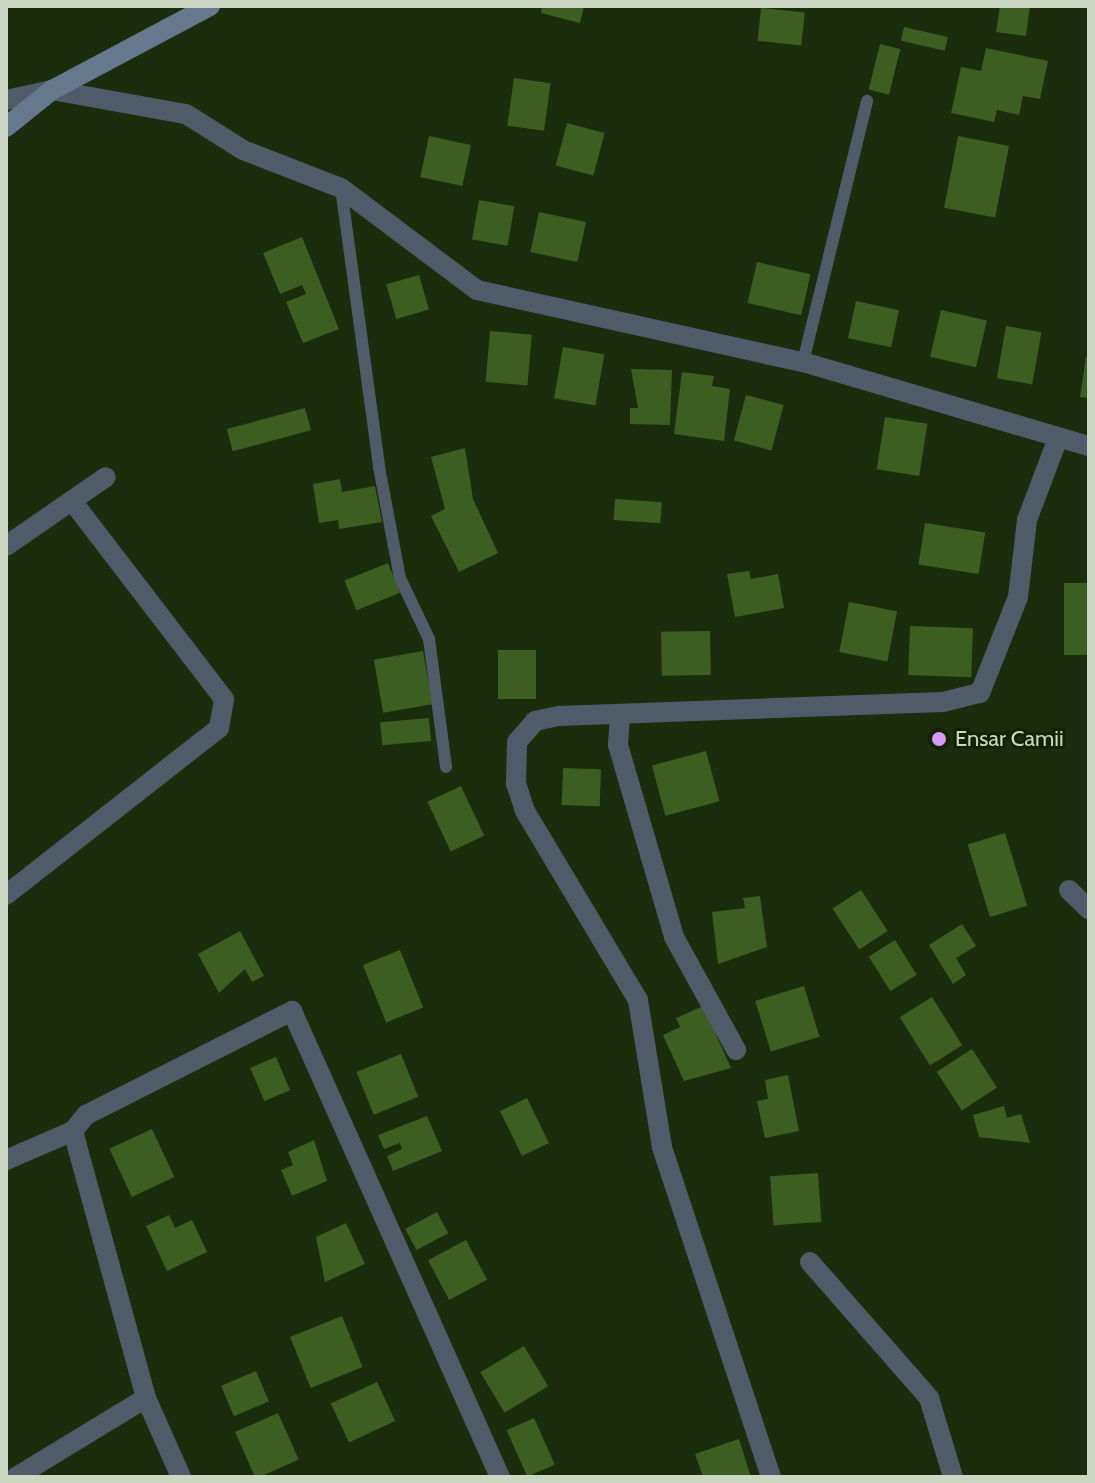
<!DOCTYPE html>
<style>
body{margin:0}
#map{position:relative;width:1095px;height:1483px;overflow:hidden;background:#1b2d0d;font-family:Cabin,sans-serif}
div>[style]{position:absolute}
.building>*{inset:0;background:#3c5e21;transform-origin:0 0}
.lane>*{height:12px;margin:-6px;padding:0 6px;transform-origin:6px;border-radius:6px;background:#505b69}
.street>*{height:20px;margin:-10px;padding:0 10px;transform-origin:10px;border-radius:10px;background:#505b69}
.secondary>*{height:20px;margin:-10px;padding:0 10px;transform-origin:10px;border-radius:10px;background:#66788e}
.dots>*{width:22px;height:22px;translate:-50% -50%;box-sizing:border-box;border:4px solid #122304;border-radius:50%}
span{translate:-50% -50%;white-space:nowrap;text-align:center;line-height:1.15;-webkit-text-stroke:6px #122304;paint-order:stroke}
.poi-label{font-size:22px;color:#cbd7c3}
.left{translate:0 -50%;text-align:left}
.frame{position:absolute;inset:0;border:8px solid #cbd7c3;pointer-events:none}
</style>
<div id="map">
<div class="building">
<i style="clip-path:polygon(542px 6px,584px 6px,580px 23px,541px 13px)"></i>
<i style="clip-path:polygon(1000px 6px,1030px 6px,1026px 36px,996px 32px)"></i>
<i style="left:761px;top:8px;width:44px;height:33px;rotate:6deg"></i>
<i style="left:904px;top:27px;width:45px;height:14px;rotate:13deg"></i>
<i style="left:880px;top:44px;width:21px;height:47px;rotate:14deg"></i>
<i style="clip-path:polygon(986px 48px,1048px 61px,1040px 99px,1023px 96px,1019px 115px,997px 110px,994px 122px,951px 113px,961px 67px,981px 71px)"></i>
<i style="left:514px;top:78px;width:37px;height:48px;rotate:8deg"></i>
<i style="left:567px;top:123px;width:39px;height:44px;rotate:15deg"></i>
<i style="left:429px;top:136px;width:43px;height:42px;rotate:12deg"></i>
<i style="left:958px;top:136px;width:52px;height:73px;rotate:11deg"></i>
<i style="left:479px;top:200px;width:36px;height:40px;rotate:10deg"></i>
<i style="left:539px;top:212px;width:48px;height:41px;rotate:12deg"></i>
<i style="clip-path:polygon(302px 237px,339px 329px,303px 343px,286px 302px,306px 294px,302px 285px,280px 294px,263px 253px)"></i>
<i style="left:757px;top:262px;width:55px;height:42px;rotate:13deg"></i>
<i style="left:419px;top:275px;width:36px;height:34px;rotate:74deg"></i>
<i style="left:856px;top:301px;width:44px;height:38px;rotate:12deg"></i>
<i style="left:941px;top:310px;width:47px;height:48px;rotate:13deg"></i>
<i style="left:1006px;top:326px;width:36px;height:53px;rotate:10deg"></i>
<i style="left:490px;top:331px;width:42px;height:51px;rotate:5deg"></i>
<i style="left:563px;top:347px;width:42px;height:52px;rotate:10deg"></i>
<i style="clip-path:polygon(1086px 357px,1089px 357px,1089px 398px,1080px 397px)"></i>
<i style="clip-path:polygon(631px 369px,672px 370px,670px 425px,630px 424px,630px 408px,638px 408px)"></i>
<i style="clip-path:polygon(682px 372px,714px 376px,712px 386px,730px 389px,724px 441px,674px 434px)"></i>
<i style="left:746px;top:395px;width:39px;height:47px;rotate:15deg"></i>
<i style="left:305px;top:408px;width:23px;height:81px;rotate:75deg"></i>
<i style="left:885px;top:417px;width:43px;height:53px;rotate:9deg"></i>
<i style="clip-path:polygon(465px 448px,473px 499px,498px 553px,459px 572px,431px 516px,445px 509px,431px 457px)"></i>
<i style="clip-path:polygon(340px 479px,342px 492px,375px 486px,382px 522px,339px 529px,338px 520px,319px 523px,313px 484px)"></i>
<i style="left:615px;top:499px;width:47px;height:21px;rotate:4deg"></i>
<i style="left:925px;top:523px;width:61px;height:42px;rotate:9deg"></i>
<i style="left:388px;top:563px;width:32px;height:47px;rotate:68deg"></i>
<i style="clip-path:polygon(749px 571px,751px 579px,778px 574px,784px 608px,735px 617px,727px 574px)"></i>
<i style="left:1089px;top:583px;width:72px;height:25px;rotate:90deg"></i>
<i style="left:849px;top:602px;width:49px;height:51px;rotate:11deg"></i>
<i style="left:910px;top:626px;width:63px;height:49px;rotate:2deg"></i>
<i style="left:710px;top:631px;width:44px;height:49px;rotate:89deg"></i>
<i style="left:498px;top:650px;width:38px;height:49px"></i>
<i style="left:423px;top:651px;width:54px;height:50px;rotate:80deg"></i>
<i style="left:429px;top:718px;width:23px;height:49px;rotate:85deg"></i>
<i style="left:706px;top:751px;width:52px;height:56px;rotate:75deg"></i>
<i style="left:563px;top:768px;width:38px;height:37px;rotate:2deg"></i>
<i style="left:461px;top:786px;width:55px;height:37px;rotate:65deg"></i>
<i style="left:1005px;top:833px;width:76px;height:39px;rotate:73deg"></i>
<i style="left:861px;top:890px;width:49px;height:34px;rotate:57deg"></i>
<i style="clip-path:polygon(760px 896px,767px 947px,718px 964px,712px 912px,745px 908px,743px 898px)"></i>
<i style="clip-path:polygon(962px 924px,976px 946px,956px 958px,966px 975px,953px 984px,929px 945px)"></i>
<i style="clip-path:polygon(240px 931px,264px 976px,252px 982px,245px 969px,219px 993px,198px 954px)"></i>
<i style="left:895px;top:940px;width:41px;height:31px;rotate:58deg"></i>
<i style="left:400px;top:950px;width:62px;height:40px;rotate:68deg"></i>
<i style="left:804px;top:986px;width:53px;height:51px;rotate:73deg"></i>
<i style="left:932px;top:997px;width:57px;height:38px;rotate:58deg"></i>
<i style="clip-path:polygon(703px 1006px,731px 1068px,684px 1081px,663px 1035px,680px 1027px,676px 1018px)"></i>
<i style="left:972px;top:1049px;width:46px;height:42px;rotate:57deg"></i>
<i style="left:401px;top:1054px;width:46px;height:48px;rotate:68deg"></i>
<i style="left:276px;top:1057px;width:36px;height:28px;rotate:67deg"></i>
<i style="clip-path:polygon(788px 1075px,799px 1131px,765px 1138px,757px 1101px,768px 1099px,765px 1080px)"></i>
<i style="left:527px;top:1098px;width:50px;height:30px;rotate:64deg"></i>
<i style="clip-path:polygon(1004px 1106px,1007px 1118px,1021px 1114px,1030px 1143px,979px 1137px,973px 1115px)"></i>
<i style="clip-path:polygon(427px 1116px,442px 1151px,393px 1171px,387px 1156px,402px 1149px,400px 1143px,384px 1149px,378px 1135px)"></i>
<i style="left:152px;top:1129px;width:53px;height:47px;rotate:65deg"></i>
<i style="clip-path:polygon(314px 1140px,327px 1181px,292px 1196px,281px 1170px,293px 1165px,288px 1152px)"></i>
<i style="left:818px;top:1173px;width:49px;height:48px;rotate:86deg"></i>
<i style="left:437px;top:1212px;width:24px;height:36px;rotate:62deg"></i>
<i style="clip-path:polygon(169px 1215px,175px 1228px,192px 1220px,207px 1252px,167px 1271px,146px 1226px)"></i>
<i style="clip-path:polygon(346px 1223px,365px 1264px,325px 1282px,316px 1237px)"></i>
<i style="left:466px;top:1240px;width:45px;height:43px;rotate:62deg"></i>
<i style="left:342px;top:1316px;width:55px;height:56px;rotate:68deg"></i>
<i style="left:524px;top:1346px;width:47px;height:51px;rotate:59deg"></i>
<i style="left:256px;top:1371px;width:33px;height:38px;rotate:67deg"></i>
<i style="left:377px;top:1382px;width:43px;height:51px;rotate:65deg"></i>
<i style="left:278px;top:1413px;width:51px;height:47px;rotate:66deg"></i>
<i style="left:534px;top:1418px;width:51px;height:30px;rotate:66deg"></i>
<i style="clip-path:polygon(739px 1439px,751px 1477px,703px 1477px,695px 1454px)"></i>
</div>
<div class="lane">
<i style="left:341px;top:188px;width:282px;rotate:82.2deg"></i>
<i style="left:379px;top:467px;width:113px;rotate:79.3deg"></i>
<i style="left:400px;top:578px;width:68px;rotate:64.6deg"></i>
<i style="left:429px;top:639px;width:129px;rotate:82.4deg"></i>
<i style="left:803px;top:362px;width:269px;rotate:-76.2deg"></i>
</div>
<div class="street">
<i style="left:6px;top:100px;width:47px;rotate:-12.3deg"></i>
<i style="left:52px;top:90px;width:136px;rotate:10.2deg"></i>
<i style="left:186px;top:114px;width:67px;rotate:32.3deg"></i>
<i style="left:243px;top:150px;width:105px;rotate:21.2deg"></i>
<i style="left:341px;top:188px;width:170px;rotate:36.9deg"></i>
<i style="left:477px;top:290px;width:334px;rotate:12.5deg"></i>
<i style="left:803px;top:362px;width:298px;rotate:16.4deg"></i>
<i style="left:6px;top:546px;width:121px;rotate:-34.6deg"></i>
<i style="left:620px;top:716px;width:29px;rotate:94deg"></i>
<i style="left:618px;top:745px;width:200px;rotate:73.7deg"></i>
<i style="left:674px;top:937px;width:129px;rotate:61.2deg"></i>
<i style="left:1069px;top:890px;width:28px;rotate:44deg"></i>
<i style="left:6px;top:895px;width:271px;rotate:-38.1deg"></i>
<i style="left:219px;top:728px;width:29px;rotate:-80deg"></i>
<i style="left:224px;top:699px;width:250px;rotate:-127.5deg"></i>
<i style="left:6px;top:1160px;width:73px;rotate:-23.4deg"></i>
<i style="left:810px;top:1262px;width:181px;rotate:48.8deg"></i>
<i style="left:929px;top:1398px;width:83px;rotate:73.1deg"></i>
<i style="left:16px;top:1477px;width:152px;rotate:-31.3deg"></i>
<i style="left:181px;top:1477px;width:86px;rotate:-113.9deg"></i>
<i style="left:146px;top:1398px;width:277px;rotate:-105.3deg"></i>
<i style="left:73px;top:1131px;width:21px;rotate:-51deg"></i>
<i style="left:86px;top:1115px;width:231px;rotate:-26.8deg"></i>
<i style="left:292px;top:1011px;width:510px;rotate:65.95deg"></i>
<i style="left:771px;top:1477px;width:348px;rotate:-108.3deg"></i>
<i style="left:662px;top:1147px;width:149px;rotate:-99.3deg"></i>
<i style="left:638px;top:1000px;width:220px;rotate:-120.9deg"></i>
<i style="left:525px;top:811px;width:28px;rotate:-108deg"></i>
<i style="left:516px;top:784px;width:42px;rotate:-88.6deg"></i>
<i style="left:517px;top:742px;width:28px;rotate:-49deg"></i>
<i style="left:535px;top:721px;width:25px;rotate:-12deg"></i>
<i style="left:559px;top:716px;width:384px;rotate:-2.1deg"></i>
<i style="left:943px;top:702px;width:38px;rotate:-14deg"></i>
<i style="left:980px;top:693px;width:103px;rotate:-68.4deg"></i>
<i style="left:1018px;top:597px;width:78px;rotate:-83.3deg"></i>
<i style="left:1027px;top:520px;width:88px;rotate:-69.3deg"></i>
</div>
<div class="secondary">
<i style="left:6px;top:127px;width:59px;rotate:-38.8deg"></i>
<i style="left:52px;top:90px;width:179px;rotate:-28deg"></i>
</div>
<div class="dots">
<i style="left:939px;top:739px;background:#d89af8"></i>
</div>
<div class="poi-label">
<span class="left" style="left:955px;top:739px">Ensar Camii</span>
</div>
<div class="frame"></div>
</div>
